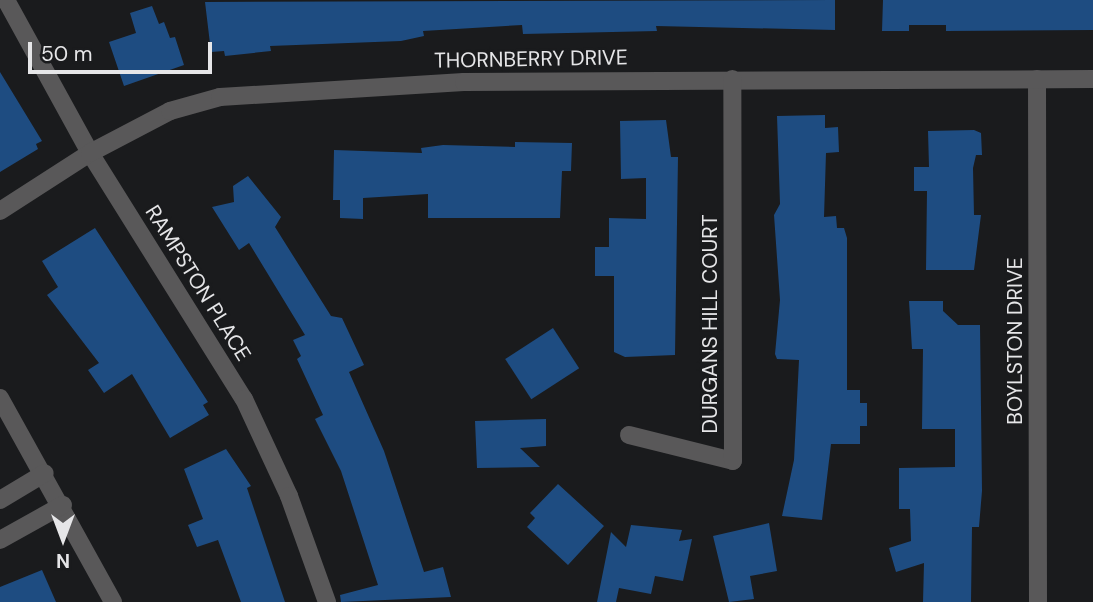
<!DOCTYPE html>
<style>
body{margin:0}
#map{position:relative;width:1093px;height:602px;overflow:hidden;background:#1a1b1d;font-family:"DM Sans",sans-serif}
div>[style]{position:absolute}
.building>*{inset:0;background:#1e4c81;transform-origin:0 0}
.minor>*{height:18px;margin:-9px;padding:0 9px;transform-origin:9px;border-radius:9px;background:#595859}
span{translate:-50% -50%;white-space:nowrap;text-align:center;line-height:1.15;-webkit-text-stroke:5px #1a1b1d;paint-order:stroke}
.street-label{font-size:21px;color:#e6e6e8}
.north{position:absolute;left:28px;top:504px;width:70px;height:70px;-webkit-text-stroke:5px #1a1b1d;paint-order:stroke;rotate:180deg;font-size:19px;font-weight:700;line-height:28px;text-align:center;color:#e6e6e8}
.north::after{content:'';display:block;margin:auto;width:24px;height:32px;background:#e6e6e8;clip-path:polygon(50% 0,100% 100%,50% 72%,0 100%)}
.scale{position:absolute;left:28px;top:42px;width:184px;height:32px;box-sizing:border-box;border:4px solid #e6e6e8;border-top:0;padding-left:9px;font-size:21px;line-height:24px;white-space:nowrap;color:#e6e6e8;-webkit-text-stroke:5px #1a1b1d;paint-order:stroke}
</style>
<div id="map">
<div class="building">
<i style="clip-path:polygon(835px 0,835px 30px,656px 26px,657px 31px,523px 34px,522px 25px,423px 31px,424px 36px,401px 41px,270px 46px,271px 51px,225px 56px,224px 51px,211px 52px,205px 2px)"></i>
<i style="clip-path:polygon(883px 0,1093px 0,1093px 30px,946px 31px,946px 25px,909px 25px,909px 31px,882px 31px)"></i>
<i style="clip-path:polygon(152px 6px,159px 24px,164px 22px,170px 38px,175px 37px,184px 65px,124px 86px,109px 42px,136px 33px,130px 13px)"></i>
<i style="clip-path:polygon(0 72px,42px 141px,36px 144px,38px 149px,0 172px)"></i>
<i style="clip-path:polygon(825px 115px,825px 128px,838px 127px,839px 152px,826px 153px,824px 217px,836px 216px,837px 228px,844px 228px,847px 238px,847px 390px,860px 390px,860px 403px,867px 403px,867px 426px,860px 426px,860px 444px,831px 444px,822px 520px,782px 516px,794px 460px,799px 360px,777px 359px,775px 354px,780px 300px,774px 215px,780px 204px,777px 116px)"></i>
<i style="clip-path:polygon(666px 120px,671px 157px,678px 157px,675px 355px,625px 357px,614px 352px,614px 276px,595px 276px,595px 247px,609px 247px,609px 218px,646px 219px,646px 178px,621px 179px,620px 121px)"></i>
<i style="clip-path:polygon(974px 130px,981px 133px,982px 155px,976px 155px,973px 168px,974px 215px,981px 215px,974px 270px,926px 270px,927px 191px,914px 191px,914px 167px,929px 167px,928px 131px)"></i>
<i style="clip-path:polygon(515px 142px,572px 143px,571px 171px,562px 171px,560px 218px,428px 218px,428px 194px,363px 198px,363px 219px,340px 218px,340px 200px,333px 200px,334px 150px,422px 153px,421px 148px,443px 145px,515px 147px)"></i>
<i style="clip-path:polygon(248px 176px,281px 217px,275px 227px,331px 316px,342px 318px,364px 365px,349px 372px,384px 451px,424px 572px,443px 567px,451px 597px,341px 602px,340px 595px,378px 585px,341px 471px,315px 419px,323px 415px,297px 359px,301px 356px,293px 340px,305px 335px,249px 243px,239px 250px,212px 207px,234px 202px,233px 186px)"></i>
<i style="clip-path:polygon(95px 228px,208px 402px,203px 405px,209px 415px,170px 438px,132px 374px,104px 393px,88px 370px,99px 363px,47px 295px,58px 287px,42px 261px)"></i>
<i style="clip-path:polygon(909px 301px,943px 301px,943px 311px,958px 325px,980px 325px,982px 491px,979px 527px,972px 527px,971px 602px,923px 602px,924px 563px,896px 572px,889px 548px,911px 541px,910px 509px,899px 509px,899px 468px,955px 467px,955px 429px,922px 429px,923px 349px,912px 349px)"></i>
<i style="left:553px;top:328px;width:48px;height:57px;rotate:57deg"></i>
<i style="clip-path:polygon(546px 419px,546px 446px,520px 448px,540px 467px,477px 468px,475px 421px)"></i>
<i style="clip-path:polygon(226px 449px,251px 486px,247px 488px,285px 602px,241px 602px,218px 540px,197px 547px,188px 525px,203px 519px,184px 469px)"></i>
<i style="clip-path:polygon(558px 484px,604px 526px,568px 565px,527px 527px,535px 518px,530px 513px)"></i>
<i style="clip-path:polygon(769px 523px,777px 571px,750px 576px,754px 599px,729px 602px,713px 536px)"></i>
<i style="clip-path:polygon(631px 525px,682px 530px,679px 541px,692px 539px,683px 581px,655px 576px,651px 594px,619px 588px,616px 602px,597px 602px,611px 532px,626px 547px)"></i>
<i style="clip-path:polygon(42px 570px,56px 602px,0 602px,0 587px)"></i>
</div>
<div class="minor">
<i style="left:6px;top:0;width:175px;rotate:61.2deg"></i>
<i style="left:90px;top:153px;width:290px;rotate:58deg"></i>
<i style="left:244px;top:399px;width:107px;rotate:65.1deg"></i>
<i style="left:289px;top:496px;width:113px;rotate:70.3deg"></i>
<i style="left:1037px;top:79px;width:523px;rotate:89.89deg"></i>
<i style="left:0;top:211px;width:107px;rotate:-32.8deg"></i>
<i style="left:90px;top:153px;width:90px;rotate:-27.7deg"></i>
<i style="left:170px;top:111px;width:52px;rotate:-15.6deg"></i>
<i style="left:220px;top:97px;width:244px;rotate:-3.5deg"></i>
<i style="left:464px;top:82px;width:629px;rotate:-0.27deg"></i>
<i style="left:0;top:398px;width:233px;rotate:61deg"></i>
<i style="left:629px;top:435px;width:107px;rotate:14deg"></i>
<i style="left:733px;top:461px;width:382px;rotate:-90.1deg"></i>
<i style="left:0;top:500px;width:52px;rotate:-31deg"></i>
<i style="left:0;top:540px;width:72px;rotate:-29.1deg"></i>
</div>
<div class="street-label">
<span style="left:531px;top:59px;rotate:-1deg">THORNBERRY DRIVE</span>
<span style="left:198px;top:283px;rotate:58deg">RAMPSTON PLACE</span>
<span style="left:710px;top:324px;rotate:-90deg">DURGANS HILL COURT</span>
<span style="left:1015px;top:341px;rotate:-90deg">BOYLSTON DRIVE</span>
</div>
<div class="north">N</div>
<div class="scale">50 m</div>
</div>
